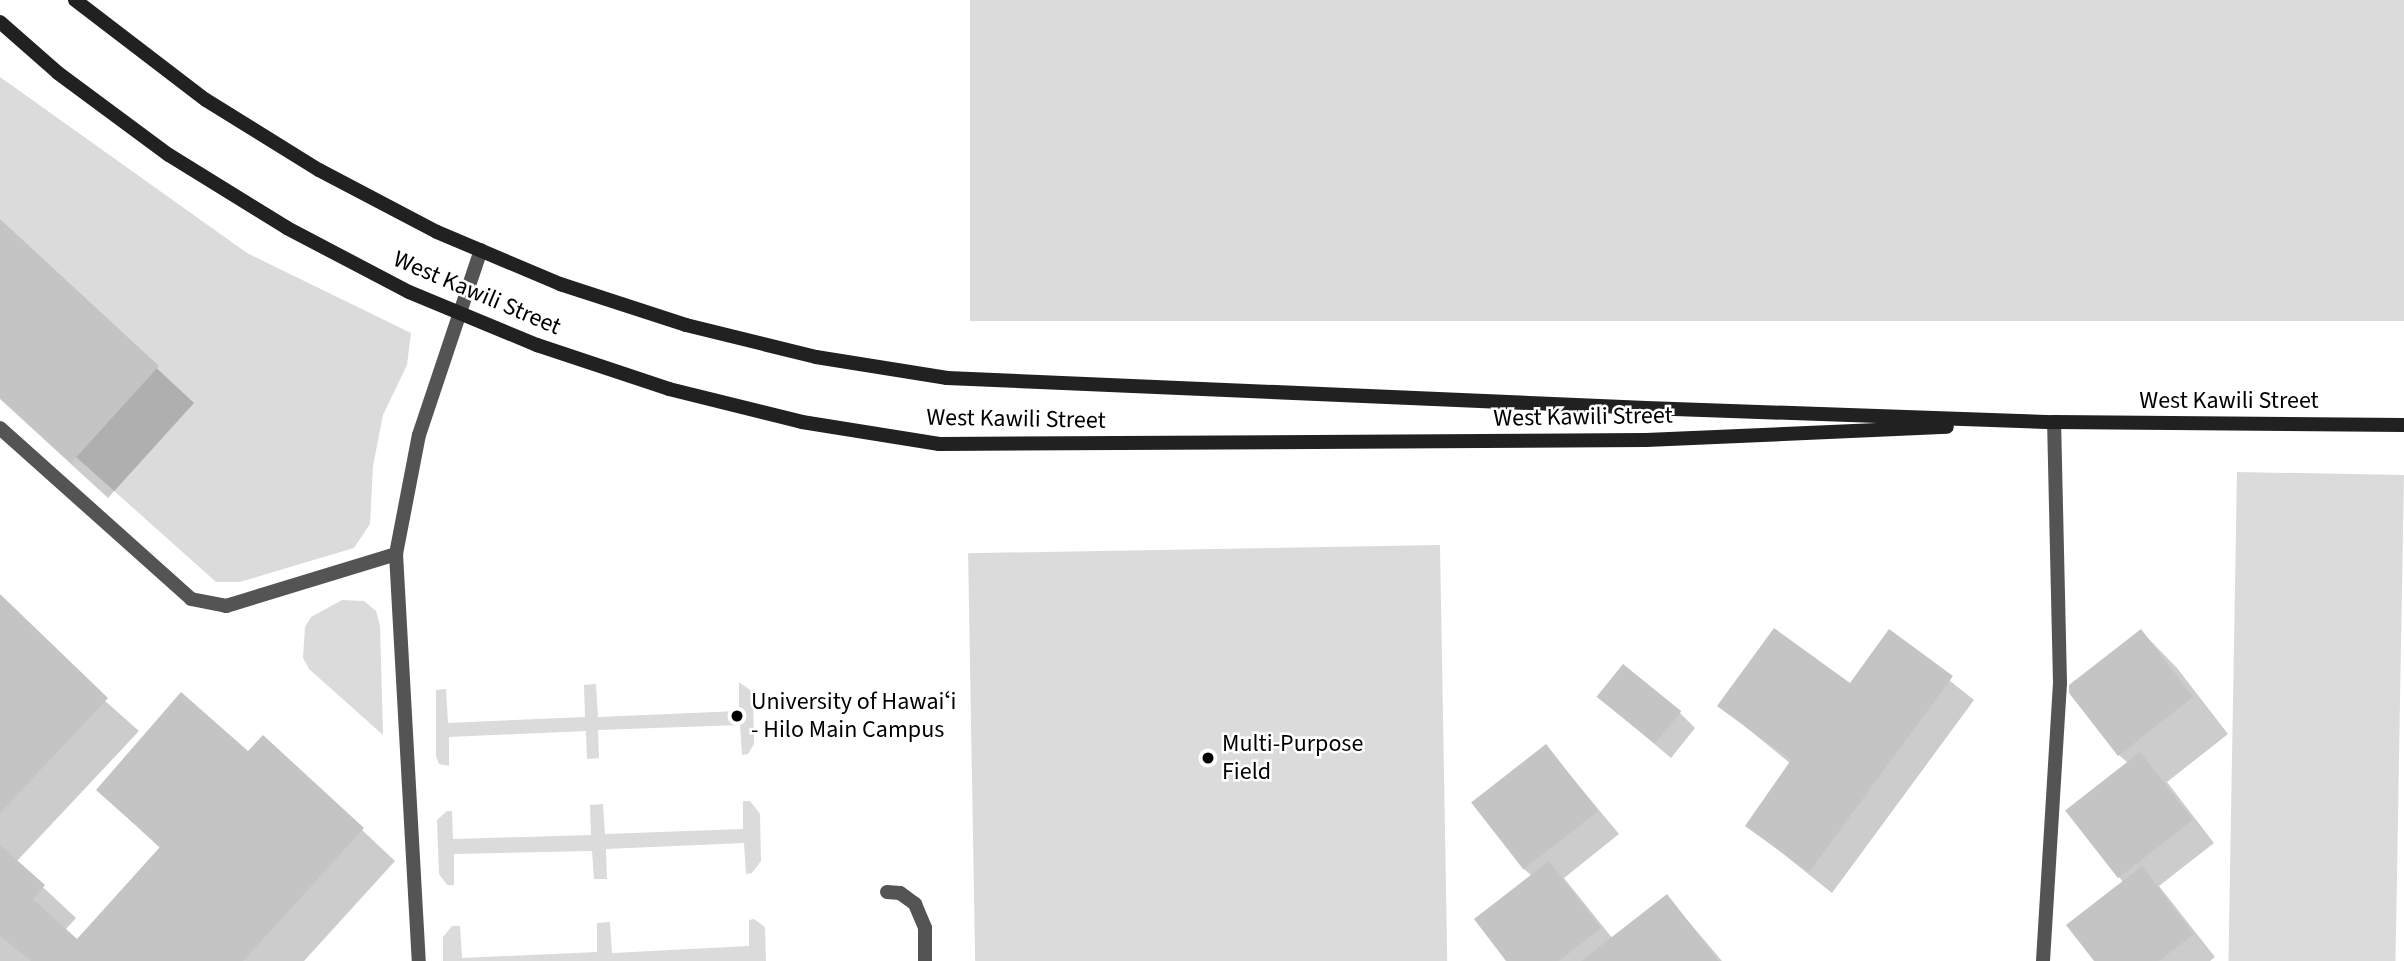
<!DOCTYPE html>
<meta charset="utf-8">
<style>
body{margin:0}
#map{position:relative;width:2404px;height:961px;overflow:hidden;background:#fff;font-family:"Source Sans 3",sans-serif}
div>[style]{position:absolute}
.green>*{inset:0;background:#dbdbdb;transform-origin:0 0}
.shadow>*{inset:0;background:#0003}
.building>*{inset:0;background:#c4c4c4;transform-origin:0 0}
.lane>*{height:14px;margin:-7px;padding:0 7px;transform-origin:7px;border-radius:7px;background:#545454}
.secondary>*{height:14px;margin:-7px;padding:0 7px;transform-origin:7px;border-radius:7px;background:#212121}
.dots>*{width:19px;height:19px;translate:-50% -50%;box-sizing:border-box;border:4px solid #fff;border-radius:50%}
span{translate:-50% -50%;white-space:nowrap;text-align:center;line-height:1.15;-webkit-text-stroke:5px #fff;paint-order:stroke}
.street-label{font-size:24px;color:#000}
.poi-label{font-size:24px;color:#000}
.left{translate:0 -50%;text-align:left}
</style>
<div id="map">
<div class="green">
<i style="left:970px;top:0;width:1434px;height:321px"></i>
<i style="clip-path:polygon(0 77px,247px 253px,411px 333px,407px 365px,383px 415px,373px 466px,370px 524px,354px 548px,240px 582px,216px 582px,0 389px)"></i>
<i style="left:2237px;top:472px;width:167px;height:489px;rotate:1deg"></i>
<i style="left:1440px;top:545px;width:416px;height:472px;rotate:89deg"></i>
<i style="clip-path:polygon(342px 600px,364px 601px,376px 611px,380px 626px,383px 735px,309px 669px,303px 658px,305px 627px,311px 617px)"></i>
<i style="clip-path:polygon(739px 682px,753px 692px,754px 744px,748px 754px,742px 755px,740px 725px,598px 730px,599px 758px,587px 759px,586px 731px,449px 737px,449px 766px,439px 764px,436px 756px,436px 690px,446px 689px,448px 723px,585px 717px,584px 685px,596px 684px,598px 717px,739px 711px)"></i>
<i style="clip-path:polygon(743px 801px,750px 801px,760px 814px,761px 861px,752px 873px,746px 874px,744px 843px,606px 849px,607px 879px,594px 879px,592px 851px,454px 854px,454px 885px,447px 885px,439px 874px,437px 820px,447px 811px,452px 811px,453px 839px,591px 835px,590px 805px,603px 804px,605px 834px,743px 829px)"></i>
<i style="clip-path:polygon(754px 919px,765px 927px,766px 961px,443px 961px,443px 937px,452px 926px,460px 926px,462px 958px,597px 952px,597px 923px,610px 922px,612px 953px,749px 946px,749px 920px)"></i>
</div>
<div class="shadow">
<i style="clip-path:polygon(0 222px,194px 403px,108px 498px,0 399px)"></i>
<i style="clip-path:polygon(0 608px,139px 731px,16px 862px,76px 918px,65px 930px,77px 941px,161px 849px,98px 790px,248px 753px,263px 737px,395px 861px,304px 961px,0 961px)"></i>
<i style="clip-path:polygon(2141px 631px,2177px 668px,2228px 734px,2167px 782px,2214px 843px,2159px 886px,2215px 957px,2210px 961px,2096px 961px,2123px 882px,2068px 812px,2129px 764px,2119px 755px)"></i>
<i style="clip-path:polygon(1889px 632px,1974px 700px,1832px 893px,1747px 825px,1791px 764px,1720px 706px,1851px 686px)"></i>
<i style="clip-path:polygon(1599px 697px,1680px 713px,1695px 728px,1671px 758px)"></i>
<i style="clip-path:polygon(1546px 746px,1619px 834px,1564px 878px,1613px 939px,1667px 896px,1722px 961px,1508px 961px,1532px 876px,1524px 869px)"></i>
</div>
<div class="building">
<i style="clip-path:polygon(0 219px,159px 366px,71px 463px,0 398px)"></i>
<i style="clip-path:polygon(0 594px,108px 698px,0 813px)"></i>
<i style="clip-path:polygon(1774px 628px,1850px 683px,1889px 629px,1953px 676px,1809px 872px,1745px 826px,1791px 760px,1717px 706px)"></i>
<i style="clip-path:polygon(2141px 629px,2193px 697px,2118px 756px,2069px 693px,2069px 685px)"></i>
<i style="left:1623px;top:664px;width:75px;height:42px;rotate:39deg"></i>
<i style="clip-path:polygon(181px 692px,248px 751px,263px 735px,364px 828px,243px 961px,31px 961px,0 936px,0 845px,45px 885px,33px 899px,77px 939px,160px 847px,96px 790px)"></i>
<i style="left:1546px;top:744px;width:85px;height:95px;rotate:52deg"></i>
<i style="left:2140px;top:752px;width:86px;height:95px;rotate:52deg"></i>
<i style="clip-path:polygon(1549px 861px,1601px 928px,1559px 961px,1506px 961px,1474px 919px)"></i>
<i style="clip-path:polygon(2142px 866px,2194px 934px,2159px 961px,2094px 961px,2066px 925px)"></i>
<i style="clip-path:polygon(1667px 894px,1719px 961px,1581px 961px)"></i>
</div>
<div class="lane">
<i style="left:0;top:428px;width:256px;rotate:41.8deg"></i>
<i style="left:191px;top:599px;width:36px;rotate:11deg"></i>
<i style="left:226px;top:606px;width:178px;rotate:-17deg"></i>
<i style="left:396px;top:554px;width:121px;rotate:-79.1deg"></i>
<i style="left:419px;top:435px;width:195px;rotate:-71.5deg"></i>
<i style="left:396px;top:554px;width:408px;rotate:86.8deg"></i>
<i style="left:887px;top:892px;width:13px;rotate:4deg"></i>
<i style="left:900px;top:893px;width:19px;rotate:36deg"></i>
<i style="left:915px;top:904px;width:26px;rotate:67deg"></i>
<i style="left:925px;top:928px;width:33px;rotate:90deg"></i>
<i style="left:2043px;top:961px;width:279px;rotate:-86.5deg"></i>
<i style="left:2060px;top:683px;width:261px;rotate:-91.3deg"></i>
</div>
<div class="secondary">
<i style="left:75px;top:0;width:165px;rotate:37.4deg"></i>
<i style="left:206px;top:100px;width:133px;rotate:31.8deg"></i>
<i style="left:319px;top:170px;width:133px;rotate:27.7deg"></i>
<i style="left:437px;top:232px;width:134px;rotate:22.9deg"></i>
<i style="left:560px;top:284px;width:133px;rotate:18deg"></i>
<i style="left:686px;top:325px;width:134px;rotate:13.8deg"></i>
<i style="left:816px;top:357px;width:133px;rotate:9.1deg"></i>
<i style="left:947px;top:378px;width:700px;rotate:2.46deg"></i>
<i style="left:1646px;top:408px;width:408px;rotate:2deg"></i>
<i style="left:2054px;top:422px;width:350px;rotate:0.5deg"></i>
<i style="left:0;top:22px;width:77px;rotate:41.3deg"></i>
<i style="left:58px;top:73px;width:138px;rotate:36.5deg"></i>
<i style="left:169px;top:155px;width:139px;rotate:31.7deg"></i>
<i style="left:287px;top:228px;width:138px;rotate:27.7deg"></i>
<i style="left:409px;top:292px;width:139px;rotate:22.5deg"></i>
<i style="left:537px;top:345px;width:139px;rotate:18.4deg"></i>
<i style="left:669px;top:389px;width:137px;rotate:13.9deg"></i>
<i style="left:802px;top:422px;width:139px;rotate:9.1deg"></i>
<i style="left:939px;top:444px;width:707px;rotate:-0.32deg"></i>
<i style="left:1646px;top:440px;width:301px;rotate:-2.5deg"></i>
</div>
<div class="dots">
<i style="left:737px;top:716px;background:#000"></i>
<i style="left:1208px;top:758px;background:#000"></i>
</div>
<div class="street-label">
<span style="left:477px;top:293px;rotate:23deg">West Kawili Street</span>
<span style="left:2229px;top:401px">West Kawili Street</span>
<span style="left:1583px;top:417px;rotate:-1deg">West Kawili Street</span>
<span style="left:1016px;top:419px;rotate:1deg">West Kawili Street</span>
</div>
<div class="poi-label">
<span class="left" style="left:751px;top:716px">University of Hawaiʻi<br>- Hilo Main Campus</span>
<span class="left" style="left:1222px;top:758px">Multi-Purpose<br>Field</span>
</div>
</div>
